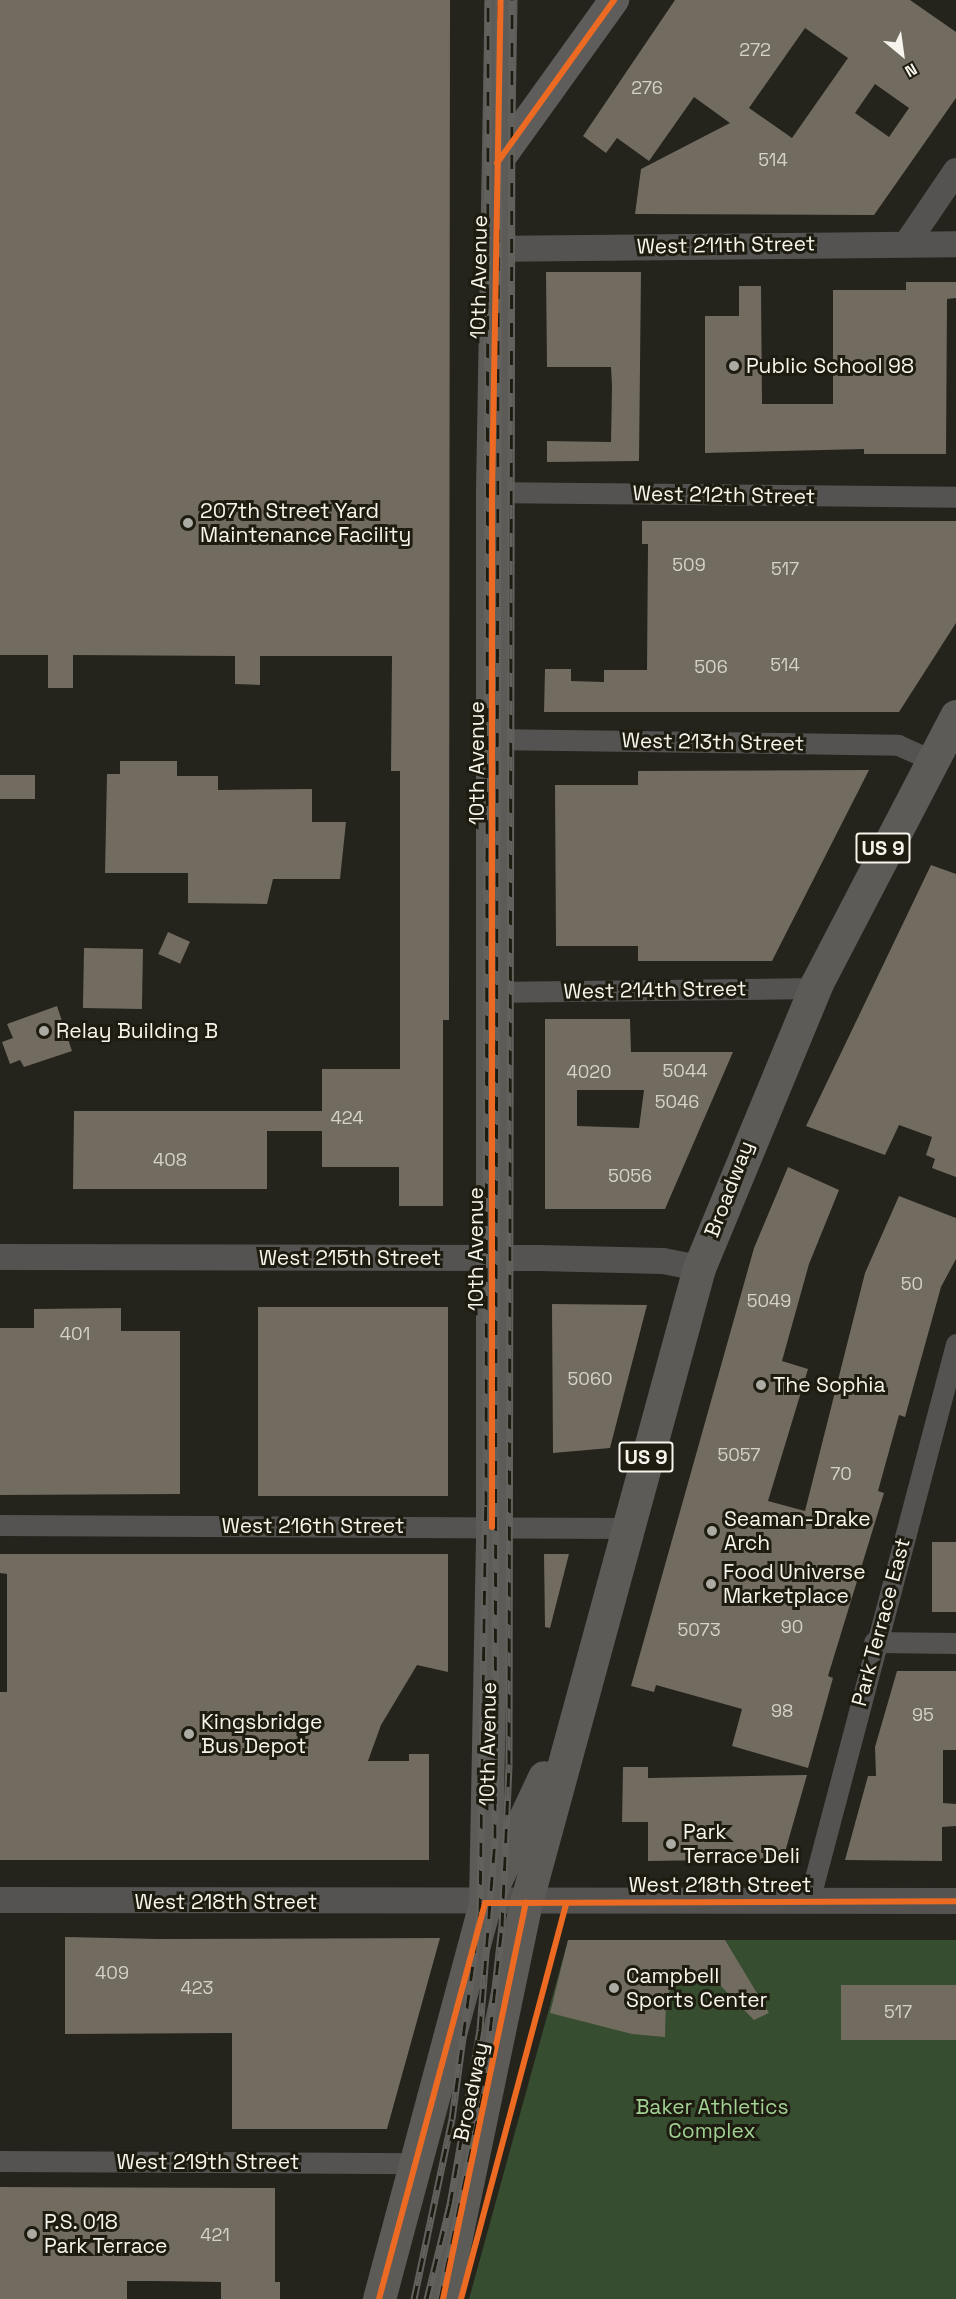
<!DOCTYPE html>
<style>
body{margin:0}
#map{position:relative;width:956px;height:2299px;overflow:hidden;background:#24231c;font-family:"Space Grotesk",sans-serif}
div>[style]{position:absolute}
.green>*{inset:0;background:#374d2f}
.building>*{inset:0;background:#726b60;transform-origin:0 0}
.minor>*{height:21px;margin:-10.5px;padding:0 10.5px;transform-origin:10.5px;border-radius:10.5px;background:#545351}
.tertiary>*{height:26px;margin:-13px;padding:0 13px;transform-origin:13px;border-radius:13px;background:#545351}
.secondary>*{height:30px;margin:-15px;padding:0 15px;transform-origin:15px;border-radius:15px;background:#5f5d5b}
.primary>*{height:33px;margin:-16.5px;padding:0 16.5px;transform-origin:16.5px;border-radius:16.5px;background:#5d5b58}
.rail>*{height:7px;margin-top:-3.5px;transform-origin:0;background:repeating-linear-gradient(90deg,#1e1c10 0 14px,#62615d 0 28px);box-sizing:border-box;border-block:2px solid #62615d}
.cycleway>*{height:6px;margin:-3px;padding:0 3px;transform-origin:3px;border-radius:3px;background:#ed6a23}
.dots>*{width:16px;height:16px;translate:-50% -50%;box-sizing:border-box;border:3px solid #1e1c10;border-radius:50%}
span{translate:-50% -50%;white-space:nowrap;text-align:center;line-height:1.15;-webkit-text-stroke:6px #1e1c10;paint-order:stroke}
.number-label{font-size:18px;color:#d5d2c9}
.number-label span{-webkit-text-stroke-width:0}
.shield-label span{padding:2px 4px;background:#1e1c10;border:2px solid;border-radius:4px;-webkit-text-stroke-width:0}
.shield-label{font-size:20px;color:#f6f4ec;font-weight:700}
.street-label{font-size:21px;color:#f6f4ec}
.poi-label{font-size:21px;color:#f6f4ec}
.left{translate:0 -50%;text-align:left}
.park-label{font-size:21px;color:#a1d193}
.north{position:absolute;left:872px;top:24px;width:60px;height:60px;-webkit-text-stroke:4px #1e1c10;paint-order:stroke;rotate:151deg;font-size:16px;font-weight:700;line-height:24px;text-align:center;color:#f6f4ec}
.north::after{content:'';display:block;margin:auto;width:21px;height:27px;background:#f6f4ec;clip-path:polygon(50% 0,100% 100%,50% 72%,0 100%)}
</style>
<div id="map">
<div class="green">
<i style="clip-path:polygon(568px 1940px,956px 1940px,956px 2299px,469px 2299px)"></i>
</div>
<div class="building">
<i style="clip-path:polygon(0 0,450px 0,449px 1020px,443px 1020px,443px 1206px,399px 1206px,399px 1167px,322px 1167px,322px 1131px,267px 1131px,267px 1189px,73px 1189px,74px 1111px,322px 1111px,322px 1069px,400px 1069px,400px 771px,391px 771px,392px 656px,260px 656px,260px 685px,235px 684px,235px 656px,73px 655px,73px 688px,48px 688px,48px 655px,0 655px)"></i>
<i style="clip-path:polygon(evenodd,675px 0,910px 0,956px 32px,956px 98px,874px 215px,635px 214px,641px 169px,730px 123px,694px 97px,649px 161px,617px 138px,606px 153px,583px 136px,675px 0,805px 28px,848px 58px,792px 138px,749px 108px,805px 28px,675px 0,875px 84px,909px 108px,889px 137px,855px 113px,875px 84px)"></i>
<i style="clip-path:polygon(546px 272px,641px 272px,639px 461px,547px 462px,547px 441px,611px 442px,612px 386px,611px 367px,547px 367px)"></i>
<i style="clip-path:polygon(906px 282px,956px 282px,956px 298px,947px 299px,946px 454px,864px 454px,864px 449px,705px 453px,705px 316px,739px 316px,739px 286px,761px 286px,762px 404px,833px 404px,833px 290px,906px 290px)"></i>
<i style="clip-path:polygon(642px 521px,956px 521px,956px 623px,899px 712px,544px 712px,545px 669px,571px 669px,571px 681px,604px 682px,604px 670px,647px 670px,648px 544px,642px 544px)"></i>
<i style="clip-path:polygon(120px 761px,177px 761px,177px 776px,218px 776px,218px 790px,312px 789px,312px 822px,346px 822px,340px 879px,273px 879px,267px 904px,188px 903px,188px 873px,105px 873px,107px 774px,120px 774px)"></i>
<i style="clip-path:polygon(869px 770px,772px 961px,638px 961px,638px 946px,556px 946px,555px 785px,638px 785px,638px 771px)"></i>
<i style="left:35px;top:775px;width:24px;height:35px;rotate:90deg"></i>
<i style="clip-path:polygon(931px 865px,956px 874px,956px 1177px,932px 1168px,935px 1159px,926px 1155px,932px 1137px,899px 1125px,885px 1155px,806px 1126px)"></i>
<i style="left:168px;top:932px;width:24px;height:24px;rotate:24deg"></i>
<i style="left:84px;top:948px;width:59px;height:60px;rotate:1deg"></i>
<i style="clip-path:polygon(57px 1006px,72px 1051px,24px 1067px,20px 1060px,10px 1064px,2px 1042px,13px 1038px,7px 1024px)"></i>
<i style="clip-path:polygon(evenodd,545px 1019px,630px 1019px,631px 1052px,733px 1052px,665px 1209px,545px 1209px,545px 1019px,577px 1090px,644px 1090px,639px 1128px,577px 1126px,577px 1090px)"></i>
<i style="clip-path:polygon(788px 1167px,839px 1190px,809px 1264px,782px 1361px,808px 1369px,768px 1501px,805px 1511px,865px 1273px,899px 1196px,956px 1218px,956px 1259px,941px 1287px,905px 1417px,899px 1415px,878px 1491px,884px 1493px,828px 1676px,833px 1678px,808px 1768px,732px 1746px,742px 1709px,656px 1685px,654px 1692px,631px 1686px,754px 1248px)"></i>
<i style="clip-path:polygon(552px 1304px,647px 1305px,610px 1448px,553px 1453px)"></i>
<i style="left:258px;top:1307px;width:190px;height:189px"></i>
<i style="clip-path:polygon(121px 1308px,121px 1331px,180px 1331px,180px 1494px,0 1495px,0 1328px,34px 1328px,34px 1309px)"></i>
<i style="left:956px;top:1542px;width:70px;height:24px;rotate:90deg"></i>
<i style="clip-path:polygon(0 1554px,448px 1554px,448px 1672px,417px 1665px,381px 1725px,368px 1761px,409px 1761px,409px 1754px,429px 1754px,429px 1860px,0 1860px,0 1692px,7px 1692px,7px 1574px,0 1573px)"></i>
<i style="clip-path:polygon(544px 1554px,569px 1554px,550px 1628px,545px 1627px)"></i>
<i style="clip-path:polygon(897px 1671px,956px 1671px,956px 1750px,943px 1750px,943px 1803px,956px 1804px,956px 1826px,942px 1827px,942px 1861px,845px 1860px,868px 1776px,876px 1776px,875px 1747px)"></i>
<i style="clip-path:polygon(623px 1767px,648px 1767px,648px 1778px,807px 1775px,783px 1859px,648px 1861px,648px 1822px,622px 1822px)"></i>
<i style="clip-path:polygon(65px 1937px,159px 1939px,440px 1938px,387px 2129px,232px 2129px,232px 2033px,65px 2034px)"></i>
<i style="clip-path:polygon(568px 1940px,725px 1940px,769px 2013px,754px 2020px,715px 1980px,679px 1979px,666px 1996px,665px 2037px,632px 2034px,550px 2013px)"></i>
<i style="left:841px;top:1985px;width:115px;height:55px"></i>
<i style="clip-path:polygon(0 2187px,275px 2188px,275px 2282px,280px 2282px,280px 2299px,221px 2299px,221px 2282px,155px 2281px,127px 2281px,127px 2299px,0 2299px)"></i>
</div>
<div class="minor">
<i style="left:492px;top:492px;width:464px;rotate:0.6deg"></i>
<i style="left:493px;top:739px;width:405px;rotate:0.8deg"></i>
<i style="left:898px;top:745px;width:35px;rotate:24deg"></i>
<i style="left:495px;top:992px;width:320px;rotate:-0.7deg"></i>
<i style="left:0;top:1525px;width:626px;rotate:0.27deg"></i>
<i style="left:874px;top:1642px;width:82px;rotate:0.7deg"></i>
<i style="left:809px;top:1901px;width:576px;rotate:-75.22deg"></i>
<i style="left:0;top:2161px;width:416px;rotate:0.3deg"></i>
</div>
<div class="tertiary">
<i style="left:907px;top:243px;width:87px;rotate:-55.8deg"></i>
<i style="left:495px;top:249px;width:461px;rotate:-0.6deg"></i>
<i style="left:0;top:1257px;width:539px;rotate:0.11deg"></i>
<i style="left:539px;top:1258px;width:124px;rotate:1.4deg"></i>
<i style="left:663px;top:1261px;width:37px;rotate:11deg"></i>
<i style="left:0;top:1900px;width:956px;rotate:0.06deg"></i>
</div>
<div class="secondary">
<i style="left:497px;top:163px;width:201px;rotate:-54.3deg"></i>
</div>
<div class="primary">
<i style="left:485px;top:1903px;width:376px;rotate:-88.9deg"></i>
<i style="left:492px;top:1527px;width:1035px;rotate:-90deg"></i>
<i style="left:492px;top:492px;width:492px;rotate:-89deg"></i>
<i style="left:379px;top:2299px;width:410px;rotate:-75deg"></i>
<i style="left:485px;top:1903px;width:139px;rotate:-64.9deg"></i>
<i style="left:443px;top:2299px;width:405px;rotate:-78.2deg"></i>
<i style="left:526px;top:1903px;width:658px;rotate:-74.76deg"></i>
<i style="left:699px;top:1268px;width:308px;rotate:-67.5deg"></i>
<i style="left:817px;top:983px;width:301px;rotate:-62.5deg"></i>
</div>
<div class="rail">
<i style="left:414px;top:2299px;width:184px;rotate:-78.1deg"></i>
<i style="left:452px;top:2119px;width:209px;rotate:-82.3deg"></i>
<i style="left:480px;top:1912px;width:407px;rotate:-89.2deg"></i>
<i style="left:486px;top:1505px;width:1505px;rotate:-89.92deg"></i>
<i style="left:427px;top:2299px;width:97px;rotate:-76.3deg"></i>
<i style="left:450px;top:2205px;width:178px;rotate:-80.3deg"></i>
<i style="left:480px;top:2030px;width:193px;rotate:-85.5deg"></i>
<i style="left:495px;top:1838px;width:1838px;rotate:-89.88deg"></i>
<i style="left:440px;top:2299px;width:217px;rotate:-78.3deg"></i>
<i style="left:484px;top:2086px;width:161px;rotate:-83.6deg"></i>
<i style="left:502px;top:1926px;width:162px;rotate:-87.5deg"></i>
<i style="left:509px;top:1764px;width:1764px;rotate:-89.9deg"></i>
</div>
<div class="cycleway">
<i style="left:497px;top:163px;width:201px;rotate:-54.3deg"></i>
<i style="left:492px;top:1527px;width:1035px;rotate:-90deg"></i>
<i style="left:492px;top:492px;width:492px;rotate:-89deg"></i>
<i style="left:379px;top:2299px;width:410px;rotate:-75deg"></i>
<i style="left:485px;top:1903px;width:471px;rotate:-0.2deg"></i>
<i style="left:443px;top:2299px;width:405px;rotate:-78.2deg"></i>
<i style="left:461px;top:2299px;width:410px;rotate:-75.1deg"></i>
</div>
<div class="dots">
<i style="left:734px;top:366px;background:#acaba3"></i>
<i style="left:188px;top:523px;background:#acaba3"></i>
<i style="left:44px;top:1031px;background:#acaba3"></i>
<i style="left:761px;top:1385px;background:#acaba3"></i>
<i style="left:712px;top:1531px;background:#acaba3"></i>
<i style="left:711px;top:1584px;background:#acaba3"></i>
<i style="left:189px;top:1734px;background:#acaba3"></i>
<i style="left:671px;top:1844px;background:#acaba3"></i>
<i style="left:614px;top:1988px;background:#acaba3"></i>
<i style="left:32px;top:2234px;background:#acaba3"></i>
</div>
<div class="number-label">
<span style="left:755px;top:50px">272</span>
<span style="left:647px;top:88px">276</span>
<span style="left:773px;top:160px">514</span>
<span style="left:689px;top:565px">509</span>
<span style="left:785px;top:569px">517</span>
<span style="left:785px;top:665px">514</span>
<span style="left:711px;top:667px">506</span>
<span style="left:685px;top:1071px">5044</span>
<span style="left:589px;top:1072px">4020</span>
<span style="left:677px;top:1102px">5046</span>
<span style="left:347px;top:1118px">424</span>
<span style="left:170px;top:1160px">408</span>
<span style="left:630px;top:1176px">5056</span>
<span style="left:912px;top:1284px">50</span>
<span style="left:769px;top:1301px">5049</span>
<span style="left:75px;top:1334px">401</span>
<span style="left:590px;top:1379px">5060</span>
<span style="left:739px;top:1455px">5057</span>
<span style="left:841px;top:1474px">70</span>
<span style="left:792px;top:1627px">90</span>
<span style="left:699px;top:1630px">5073</span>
<span style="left:782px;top:1711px">98</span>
<span style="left:923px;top:1715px">95</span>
<span style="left:112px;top:1973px">409</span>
<span style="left:197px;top:1988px">423</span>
<span style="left:898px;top:2012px">517</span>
<span style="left:215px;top:2235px">421</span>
</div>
<div class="shield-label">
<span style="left:883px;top:848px">US 9</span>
<span style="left:646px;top:1457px">US 9</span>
</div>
<div class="street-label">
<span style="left:726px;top:245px;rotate:-1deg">West 211th Street</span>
<span style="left:479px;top:277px;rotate:-89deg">10th Avenue</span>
<span style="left:724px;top:495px;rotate:1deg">West 212th Street</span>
<span style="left:713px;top:742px;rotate:1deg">West 213th Street</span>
<span style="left:477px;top:763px;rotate:-90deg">10th Avenue</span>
<span style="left:655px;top:990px;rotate:-1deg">West 214th Street</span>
<span style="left:729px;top:1189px;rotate:-69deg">Broadway</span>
<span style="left:476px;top:1249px;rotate:-90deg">10th Avenue</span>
<span style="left:350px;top:1258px">West 215th Street</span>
<span style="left:313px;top:1526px">West 216th Street</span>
<span style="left:881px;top:1622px;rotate:-75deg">Park Terrace East</span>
<span style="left:488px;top:1744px;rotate:-89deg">10th Avenue</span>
<span style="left:720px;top:1885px">West 218th Street</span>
<span style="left:226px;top:1902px">West 218th Street</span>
<span style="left:471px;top:2092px;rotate:-78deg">Broadway</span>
<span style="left:208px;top:2162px">West 219th Street</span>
</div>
<div class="poi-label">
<span class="left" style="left:746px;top:366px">Public School 98</span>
<span class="left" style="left:200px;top:523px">207th Street Yard<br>Maintenance Facility</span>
<span class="left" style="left:56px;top:1031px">Relay Building B</span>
<span class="left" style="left:773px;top:1385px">The Sophia</span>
<span class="left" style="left:724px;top:1531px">Seaman-Drake<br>Arch</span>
<span class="left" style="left:723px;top:1584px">Food Universe<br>Marketplace</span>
<span class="left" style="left:201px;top:1734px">Kingsbridge<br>Bus Depot</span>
<span class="left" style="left:683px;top:1844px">Park<br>Terrace Deli</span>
<span class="left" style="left:626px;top:1988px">Campbell<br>Sports Center</span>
<span class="left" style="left:44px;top:2234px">P.S. 018<br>Park Terrace</span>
</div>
<div class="park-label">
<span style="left:712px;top:2119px">Baker Athletics<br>Complex</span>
</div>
<div class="north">N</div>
</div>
